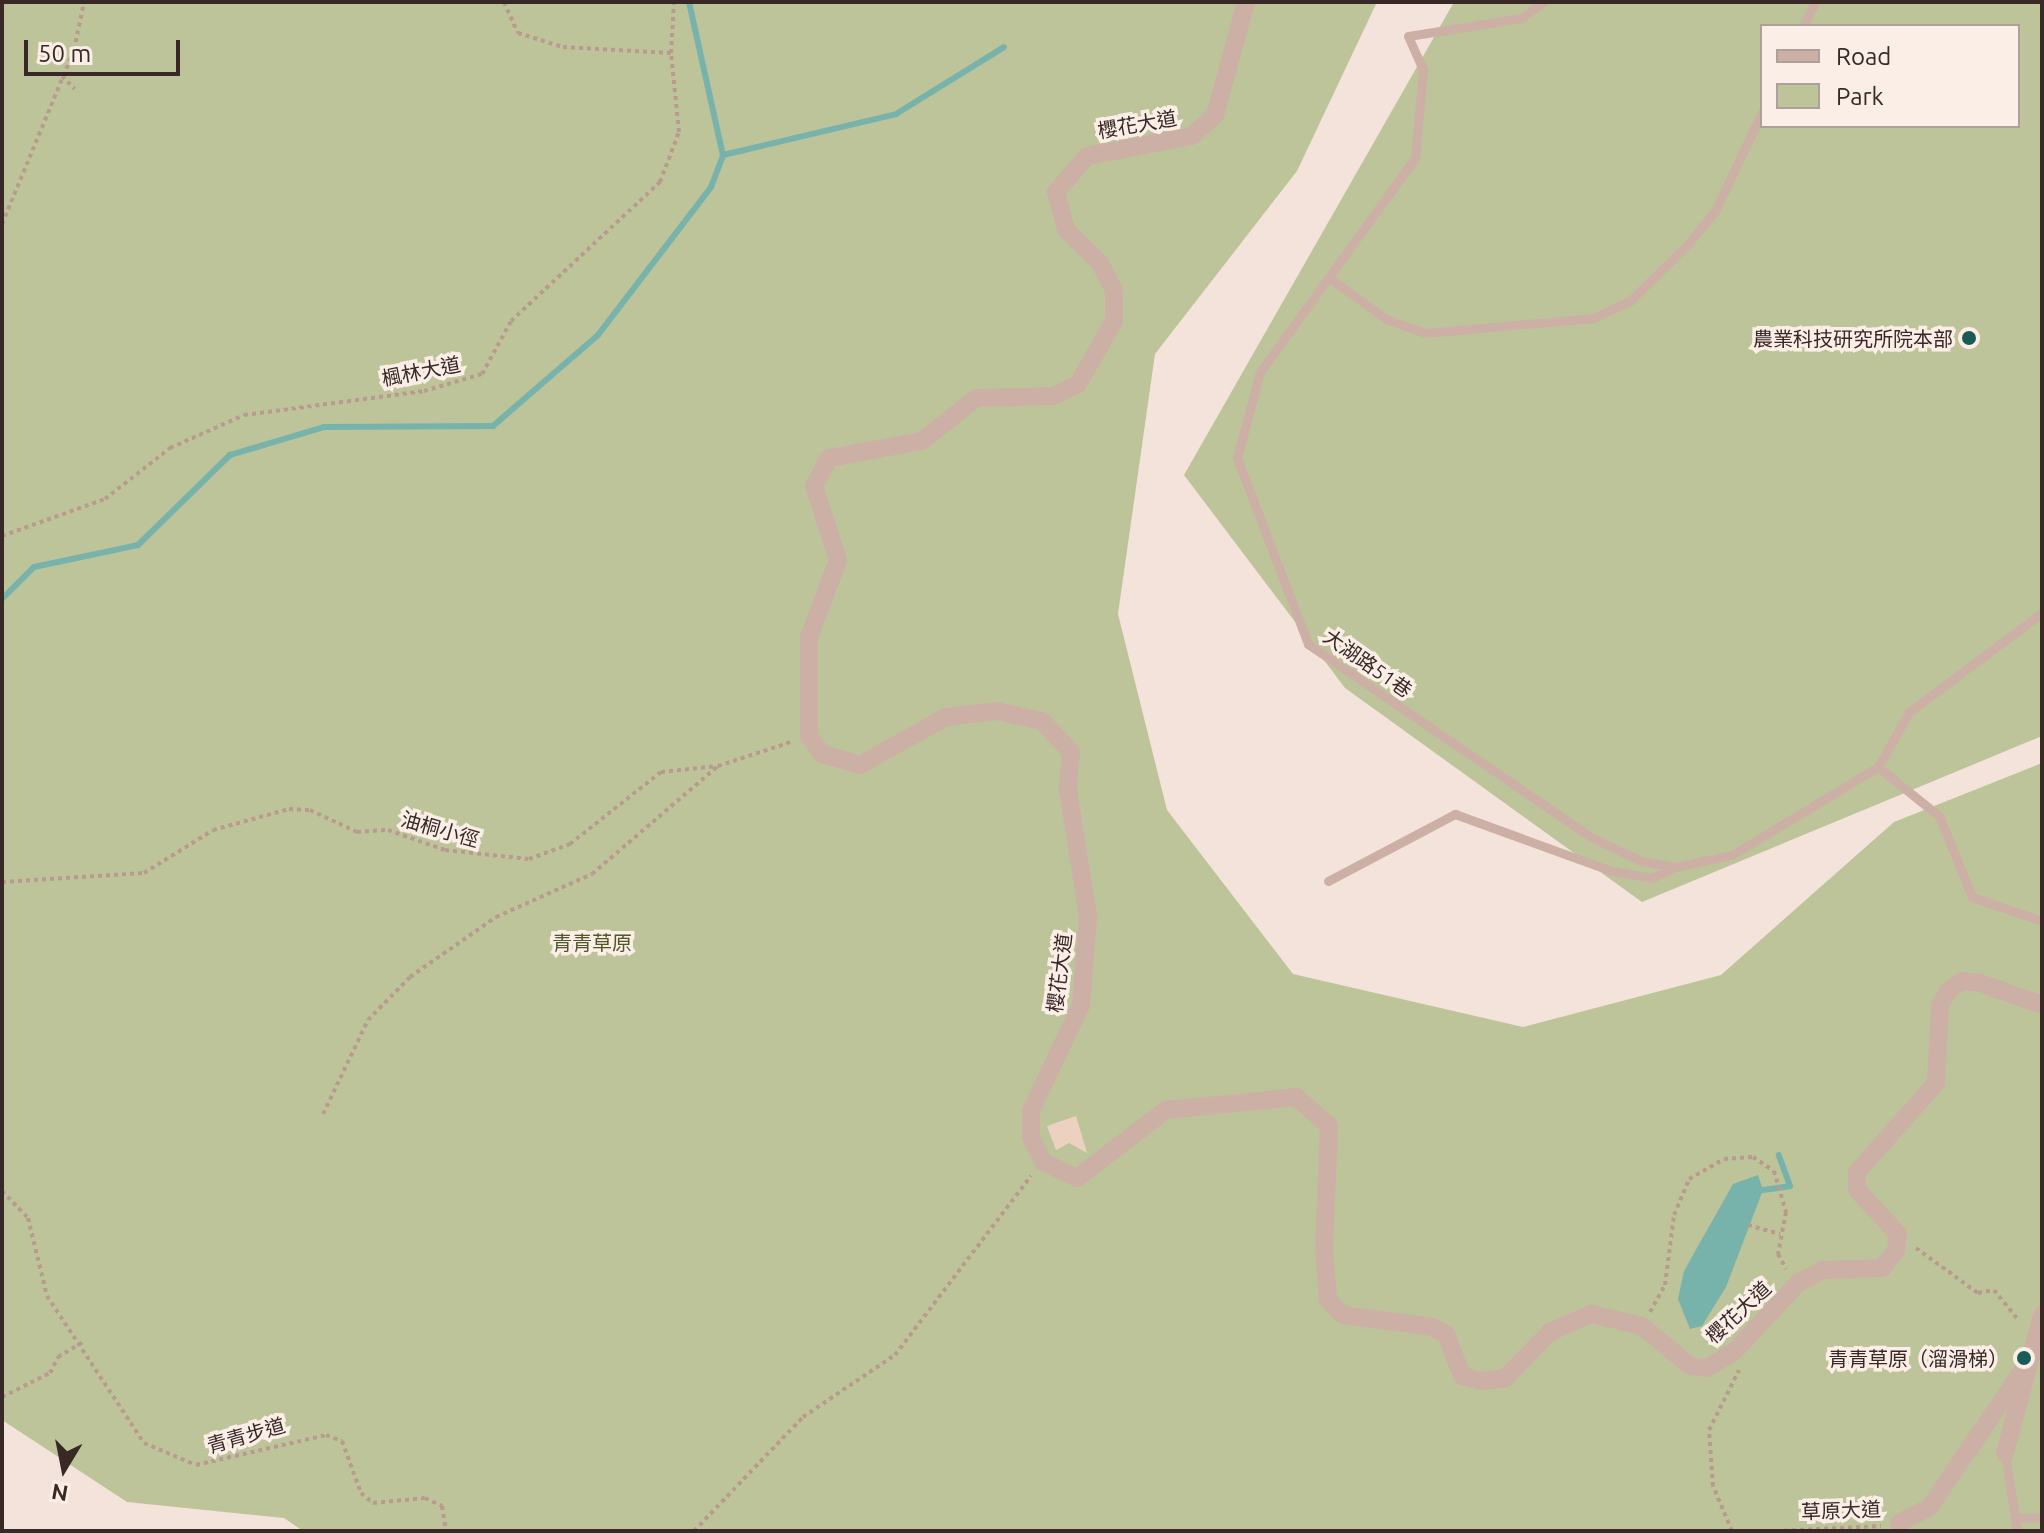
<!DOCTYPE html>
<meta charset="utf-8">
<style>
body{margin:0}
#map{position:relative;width:2044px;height:1533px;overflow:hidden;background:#f4e3da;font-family:Ubuntu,"Noto Sans TC",sans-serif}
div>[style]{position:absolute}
.green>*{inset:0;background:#bdc499}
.plaza>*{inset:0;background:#edd1c0}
.water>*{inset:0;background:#77b3ab}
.stream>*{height:6px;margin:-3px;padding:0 3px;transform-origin:3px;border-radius:3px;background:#77b3ab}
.path>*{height:4px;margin-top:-2px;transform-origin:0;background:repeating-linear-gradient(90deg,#b99a8f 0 4px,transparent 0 8px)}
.lane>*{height:9px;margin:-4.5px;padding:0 4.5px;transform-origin:4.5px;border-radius:4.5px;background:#cdb0a5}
.street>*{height:18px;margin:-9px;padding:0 9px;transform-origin:9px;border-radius:9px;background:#cdb0a5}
.dots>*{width:22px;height:22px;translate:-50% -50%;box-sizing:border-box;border:4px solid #fbeee7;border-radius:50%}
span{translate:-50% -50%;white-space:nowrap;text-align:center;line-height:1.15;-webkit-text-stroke:7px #fbeee7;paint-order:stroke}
.street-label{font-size:20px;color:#382927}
.poi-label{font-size:20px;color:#382927}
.right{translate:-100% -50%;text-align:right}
.park-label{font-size:20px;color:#4f5829}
.frame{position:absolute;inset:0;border:4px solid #382927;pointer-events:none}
.legend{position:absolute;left:1760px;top:24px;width:260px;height:104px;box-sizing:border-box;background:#fbeee7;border:2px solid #ad9f9a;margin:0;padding:10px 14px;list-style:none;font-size:24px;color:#382927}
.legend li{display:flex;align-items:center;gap:16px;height:40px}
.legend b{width:40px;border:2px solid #ad9f9a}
.north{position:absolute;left:24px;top:1429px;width:80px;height:80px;-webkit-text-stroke:6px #fbeee7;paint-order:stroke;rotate:190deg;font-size:22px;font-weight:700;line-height:32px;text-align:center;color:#382927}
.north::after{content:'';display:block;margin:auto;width:28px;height:36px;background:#382927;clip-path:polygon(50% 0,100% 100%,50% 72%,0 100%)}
.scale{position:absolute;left:24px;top:40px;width:156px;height:36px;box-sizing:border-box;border:4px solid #382927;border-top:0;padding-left:10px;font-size:24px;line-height:28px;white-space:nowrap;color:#382927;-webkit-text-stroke:6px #fbeee7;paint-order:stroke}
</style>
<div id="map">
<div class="green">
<i style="clip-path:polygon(2px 2px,1377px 2px,1297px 171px,1155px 354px,1118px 614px,1167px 810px,1293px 974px,1523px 1027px,1721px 975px,1894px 822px,2042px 763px,2042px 1531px,303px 1531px,284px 1518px,127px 1502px,2px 1420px)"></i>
<i style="clip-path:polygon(evenodd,1454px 2px,2042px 2px,2042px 736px,1642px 902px,1345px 688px,1184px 475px,1454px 2px,1762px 26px,2018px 26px,2018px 126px,1762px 126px,1762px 26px)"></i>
</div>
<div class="plaza">
<i style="clip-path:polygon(1076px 1116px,1087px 1153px,1069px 1143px,1056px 1150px,1047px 1126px)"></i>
</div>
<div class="water">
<i style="clip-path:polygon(1758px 1175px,1763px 1190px,1726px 1287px,1702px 1326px,1690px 1329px,1678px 1299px,1684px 1271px,1733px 1184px)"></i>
</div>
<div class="stream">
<i style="left:689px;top:2px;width:157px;rotate:77.5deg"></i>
<i style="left:2px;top:599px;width:45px;rotate:-45deg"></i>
<i style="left:34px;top:567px;width:106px;rotate:-11.9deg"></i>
<i style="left:138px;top:545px;width:129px;rotate:-44.4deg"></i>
<i style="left:230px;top:455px;width:98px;rotate:-16.6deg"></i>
<i style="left:324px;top:427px;width:169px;rotate:-0.3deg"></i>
<i style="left:493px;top:426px;width:139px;rotate:-40.9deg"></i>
<i style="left:598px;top:335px;width:186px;rotate:-52.6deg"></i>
<i style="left:711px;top:187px;width:34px;rotate:-69deg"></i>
<i style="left:723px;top:155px;width:178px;rotate:-13.3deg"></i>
<i style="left:896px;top:114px;width:127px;rotate:-31.8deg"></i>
<i style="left:1763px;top:1190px;width:27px;rotate:-8deg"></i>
<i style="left:1790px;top:1186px;width:33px;rotate:-110deg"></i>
</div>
<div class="path">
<i style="left:504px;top:2px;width:34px;rotate:66deg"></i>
<i style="left:518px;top:33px;width:47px;rotate:17.3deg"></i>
<i style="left:563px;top:47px;width:108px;rotate:3.2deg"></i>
<i style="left:62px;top:76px;width:18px;rotate:45deg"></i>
<i style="left:2px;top:224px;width:188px;rotate:-67.5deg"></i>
<i style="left:74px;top:50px;width:49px;rotate:-78.2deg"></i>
<i style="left:2px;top:536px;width:109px;rotate:-19.8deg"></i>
<i style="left:105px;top:499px;width:83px;rotate:-38.1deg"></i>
<i style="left:170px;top:448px;width:81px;rotate:-24deg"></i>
<i style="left:244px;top:415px;width:182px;rotate:-7.6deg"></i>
<i style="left:424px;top:391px;width:60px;rotate:-16.3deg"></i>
<i style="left:482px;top:374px;width:60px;rotate:-61.3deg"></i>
<i style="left:511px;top:321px;width:204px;rotate:-43deg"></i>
<i style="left:660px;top:182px;width:53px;rotate:-69.2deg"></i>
<i style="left:679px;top:132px;width:79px;rotate:-95.8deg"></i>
<i style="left:671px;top:53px;width:51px;rotate:-86.6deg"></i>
<i style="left:2px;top:882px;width:142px;rotate:-3.6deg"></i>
<i style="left:144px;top:873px;width:81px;rotate:-31.9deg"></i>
<i style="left:213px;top:830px;width:79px;rotate:-15.4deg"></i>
<i style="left:289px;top:809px;width:21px;rotate:3deg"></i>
<i style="left:310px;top:810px;width:52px;rotate:25.1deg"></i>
<i style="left:357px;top:832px;width:31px;rotate:-4deg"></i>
<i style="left:388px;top:830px;width:60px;rotate:19.3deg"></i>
<i style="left:445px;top:850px;width:84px;rotate:6.1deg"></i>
<i style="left:529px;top:859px;width:44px;rotate:-20.1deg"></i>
<i style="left:570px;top:844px;width:116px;rotate:-38.4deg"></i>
<i style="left:661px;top:772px;width:57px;rotate:-6deg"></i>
<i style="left:718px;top:766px;width:77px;rotate:-18.2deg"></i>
<i style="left:323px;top:1114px;width:104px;rotate:-64.4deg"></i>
<i style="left:368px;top:1020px;width:60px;rotate:-45.7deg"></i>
<i style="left:410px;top:977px;width:105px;rotate:-34.9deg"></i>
<i style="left:496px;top:917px;width:105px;rotate:-24.1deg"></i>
<i style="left:592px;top:874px;width:165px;rotate:-40.6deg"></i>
<i style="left:2px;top:1191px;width:37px;rotate:46deg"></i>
<i style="left:28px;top:1218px;width:80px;rotate:76.3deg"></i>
<i style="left:47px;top:1296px;width:176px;rotate:56.6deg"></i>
<i style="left:144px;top:1443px;width:56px;rotate:22.9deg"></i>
<i style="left:196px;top:1465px;width:133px;rotate:-13deg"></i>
<i style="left:326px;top:1435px;width:17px;rotate:21deg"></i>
<i style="left:342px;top:1441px;width:55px;rotate:69.9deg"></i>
<i style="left:361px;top:1493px;width:16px;rotate:40deg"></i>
<i style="left:373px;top:1503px;width:52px;rotate:-5.5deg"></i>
<i style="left:425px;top:1498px;width:19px;rotate:25deg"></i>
<i style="left:442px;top:1506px;width:25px;rotate:81deg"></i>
<i style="left:1748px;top:1225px;width:33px;rotate:16deg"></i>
<i style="left:1916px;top:1248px;width:77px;rotate:36deg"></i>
<i style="left:1978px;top:1293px;width:16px;rotate:-11deg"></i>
<i style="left:1994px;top:1290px;width:40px;rotate:51deg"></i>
<i style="left:1650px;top:1312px;width:31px;rotate:-61deg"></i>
<i style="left:1665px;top:1285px;width:71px;rotate:-82.7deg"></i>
<i style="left:1674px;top:1215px;width:39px;rotate:-67deg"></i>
<i style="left:1689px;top:1179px;width:40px;rotate:-29.7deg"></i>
<i style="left:1724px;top:1159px;width:29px;rotate:-4deg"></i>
<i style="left:1753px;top:1157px;width:25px;rotate:34deg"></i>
<i style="left:1774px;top:1171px;width:43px;rotate:73.7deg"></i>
<i style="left:1786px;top:1212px;width:43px;rotate:100.8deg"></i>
<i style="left:1778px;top:1254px;width:17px;rotate:62deg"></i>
<i style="left:2px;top:1397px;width:54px;rotate:-26.6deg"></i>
<i style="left:50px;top:1373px;width:18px;rotate:-63deg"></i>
<i style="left:58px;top:1357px;width:29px;rotate:-31deg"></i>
<i style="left:694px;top:1531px;width:158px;rotate:-46.3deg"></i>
<i style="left:803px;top:1417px;width:111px;rotate:-34deg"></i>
<i style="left:895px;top:1355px;width:225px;rotate:-52.8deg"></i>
<i style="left:1732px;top:1531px;width:49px;rotate:-112.9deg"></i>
<i style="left:1713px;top:1486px;width:56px;rotate:-94.1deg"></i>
<i style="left:1709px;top:1430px;width:67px;rotate:-63.4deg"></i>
<i style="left:1776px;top:1531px;width:105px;rotate:-2.7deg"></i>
</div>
<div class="lane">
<i style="left:1543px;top:2px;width:26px;rotate:143deg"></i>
<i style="left:1522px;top:18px;width:115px;rotate:171deg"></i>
<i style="left:1408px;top:36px;width:36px;rotate:66deg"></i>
<i style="left:1423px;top:69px;width:89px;rotate:95.1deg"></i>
<i style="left:1415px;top:158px;width:264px;rotate:125.9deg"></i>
<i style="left:1260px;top:372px;width:89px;rotate:105deg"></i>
<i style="left:1237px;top:458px;width:199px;rotate:69.1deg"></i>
<i style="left:1308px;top:644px;width:343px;rotate:34.3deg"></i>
<i style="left:1591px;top:837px;width:55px;rotate:25.6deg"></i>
<i style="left:1641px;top:861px;width:35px;rotate:10deg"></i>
<i style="left:1675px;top:867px;width:58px;rotate:-11.9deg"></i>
<i style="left:1732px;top:855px;width:170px;rotate:-31.1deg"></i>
<i style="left:1878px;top:767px;width:63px;rotate:-60.6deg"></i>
<i style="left:1909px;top:712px;width:166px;rotate:-36.7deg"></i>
<i style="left:1803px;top:26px;width:27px;rotate:-63deg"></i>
<i style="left:1331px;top:279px;width:68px;rotate:36deg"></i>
<i style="left:1386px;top:319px;width:41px;rotate:19.7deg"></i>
<i style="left:1425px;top:333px;width:169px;rotate:-5.1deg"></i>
<i style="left:1593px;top:318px;width:41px;rotate:-24.7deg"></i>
<i style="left:1630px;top:301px;width:81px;rotate:-44.5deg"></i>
<i style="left:1688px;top:244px;width:43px;rotate:-50.7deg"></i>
<i style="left:1715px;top:211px;width:110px;rotate:-64.6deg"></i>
<i style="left:1878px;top:767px;width:78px;rotate:38.8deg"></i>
<i style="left:1939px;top:816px;width:87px;rotate:67.8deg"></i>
<i style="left:1972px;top:897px;width:74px;rotate:18.9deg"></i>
<i style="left:1328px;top:881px;width:144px;rotate:-27.8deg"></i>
<i style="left:1455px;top:814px;width:167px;rotate:20deg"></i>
<i style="left:1612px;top:871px;width:41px;rotate:9.9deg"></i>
<i style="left:1652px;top:878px;width:25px;rotate:-26deg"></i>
<i style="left:2005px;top:1453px;width:79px;rotate:81.3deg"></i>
<i style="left:2016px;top:1518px;width:26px;rotate:-2deg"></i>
</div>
<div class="street">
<i style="left:1246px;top:2px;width:117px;rotate:105.3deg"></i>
<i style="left:1215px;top:115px;width:31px;rotate:138deg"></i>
<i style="left:1192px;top:136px;width:107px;rotate:169.2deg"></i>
<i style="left:1087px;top:156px;width:48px;rotate:130.7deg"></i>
<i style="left:1056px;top:192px;width:39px;rotate:75deg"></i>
<i style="left:1066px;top:230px;width:47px;rotate:44.1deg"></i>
<i style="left:1100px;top:263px;width:31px;rotate:63deg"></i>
<i style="left:1114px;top:291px;width:30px;rotate:90deg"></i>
<i style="left:1114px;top:321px;width:73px;rotate:119.7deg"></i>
<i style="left:1078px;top:384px;width:28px;rotate:154deg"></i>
<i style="left:1053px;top:396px;width:77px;rotate:178.5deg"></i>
<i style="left:976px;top:398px;width:69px;rotate:141.5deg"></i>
<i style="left:922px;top:441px;width:95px;rotate:169.6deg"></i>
<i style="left:829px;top:458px;width:32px;rotate:118deg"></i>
<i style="left:814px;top:486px;width:78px;rotate:72deg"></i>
<i style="left:838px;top:560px;width:82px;rotate:110.6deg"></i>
<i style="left:809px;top:637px;width:99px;rotate:90deg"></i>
<i style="left:809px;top:736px;width:22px;rotate:54deg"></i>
<i style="left:822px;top:754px;width:40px;rotate:16deg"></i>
<i style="left:860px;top:765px;width:98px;rotate:-29.2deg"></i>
<i style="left:946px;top:717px;width:50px;rotate:-6.8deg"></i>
<i style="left:996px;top:711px;width:47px;rotate:12.3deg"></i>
<i style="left:1042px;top:721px;width:42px;rotate:46.9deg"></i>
<i style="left:1071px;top:752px;width:38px;rotate:95deg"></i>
<i style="left:1068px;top:790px;width:128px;rotate:81deg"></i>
<i style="left:1088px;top:916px;width:89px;rotate:94.5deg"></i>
<i style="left:1081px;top:1005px;width:117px;rotate:115.3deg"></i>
<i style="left:1031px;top:1111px;width:27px;rotate:90deg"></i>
<i style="left:1031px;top:1138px;width:27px;rotate:63deg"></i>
<i style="left:1043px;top:1162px;width:38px;rotate:25deg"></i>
<i style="left:1077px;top:1178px;width:112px;rotate:-37.4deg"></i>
<i style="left:1166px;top:1110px;width:131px;rotate:-5.7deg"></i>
<i style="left:1296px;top:1097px;width:44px;rotate:41.3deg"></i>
<i style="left:1329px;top:1126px;width:124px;rotate:92.3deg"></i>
<i style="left:1324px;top:1250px;width:50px;rotate:85.4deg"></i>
<i style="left:1328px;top:1300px;width:21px;rotate:45deg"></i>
<i style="left:1343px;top:1315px;width:91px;rotate:7.6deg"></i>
<i style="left:1433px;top:1327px;width:15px;rotate:28deg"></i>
<i style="left:1446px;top:1334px;width:45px;rotate:69.1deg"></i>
<i style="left:1462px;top:1376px;width:21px;rotate:14deg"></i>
<i style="left:1482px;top:1381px;width:23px;rotate:-7deg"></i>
<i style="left:1505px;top:1378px;width:64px;rotate:-45.6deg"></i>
<i style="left:1550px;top:1332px;width:45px;rotate:-23.7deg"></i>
<i style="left:1591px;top:1314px;width:52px;rotate:13.2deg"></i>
<i style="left:1642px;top:1326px;width:62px;rotate:39.8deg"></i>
<i style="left:1690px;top:1366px;width:17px;rotate:7deg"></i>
<i style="left:1707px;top:1368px;width:31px;rotate:-31deg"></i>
<i style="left:1734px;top:1352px;width:94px;rotate:-47.2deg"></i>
<i style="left:1798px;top:1283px;width:28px;rotate:-27deg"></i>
<i style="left:1823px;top:1270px;width:59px;rotate:-1.9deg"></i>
<i style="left:1882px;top:1268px;width:22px;rotate:-51deg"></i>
<i style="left:1896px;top:1251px;width:17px;rotate:-83deg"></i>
<i style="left:1898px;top:1234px;width:60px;rotate:-133deg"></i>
<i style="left:1857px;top:1190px;width:18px;rotate:-90deg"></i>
<i style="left:1857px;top:1172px;width:119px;rotate:-48.4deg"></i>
<i style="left:1936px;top:1083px;width:78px;rotate:-87.1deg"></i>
<i style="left:1940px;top:1005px;width:16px;rotate:-60deg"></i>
<i style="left:1948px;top:991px;width:17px;rotate:-36deg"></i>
<i style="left:1962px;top:981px;width:18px;rotate:6deg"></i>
<i style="left:1980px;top:983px;width:66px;rotate:19.5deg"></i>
<i style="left:2005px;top:1453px;width:143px;rotate:-75deg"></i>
<i style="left:1899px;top:1523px;width:34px;rotate:-27deg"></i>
<i style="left:1929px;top:1508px;width:171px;rotate:-55.8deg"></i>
</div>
<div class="dots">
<i style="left:1969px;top:338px;background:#195c55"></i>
<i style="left:2024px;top:1358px;background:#195c55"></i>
</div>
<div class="street-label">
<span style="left:1137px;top:124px;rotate:-10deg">櫻花大道</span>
<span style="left:421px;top:371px;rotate:-11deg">楓林大道</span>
<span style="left:1368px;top:663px;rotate:35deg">大湖路51巷</span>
<span style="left:440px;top:829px;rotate:16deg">油桐小徑</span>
<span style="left:1059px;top:973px;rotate:-83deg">櫻花大道</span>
<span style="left:1738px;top:1312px;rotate:-43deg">櫻花大道</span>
<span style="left:246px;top:1435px;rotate:-16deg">青青步道</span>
<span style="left:1841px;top:1510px;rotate:-2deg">草原大道</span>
</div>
<div class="poi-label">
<span class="right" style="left:1953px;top:338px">農業科技研究所院本部</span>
<span class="right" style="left:2008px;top:1358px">青青草原（溜滑梯）</span>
</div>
<div class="park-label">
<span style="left:592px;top:942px">青青草原</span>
</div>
<div class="frame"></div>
<ul class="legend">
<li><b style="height:10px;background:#cdb0a5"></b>Road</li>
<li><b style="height:22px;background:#bdc499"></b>Park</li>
</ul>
<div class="north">N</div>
<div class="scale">50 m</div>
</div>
